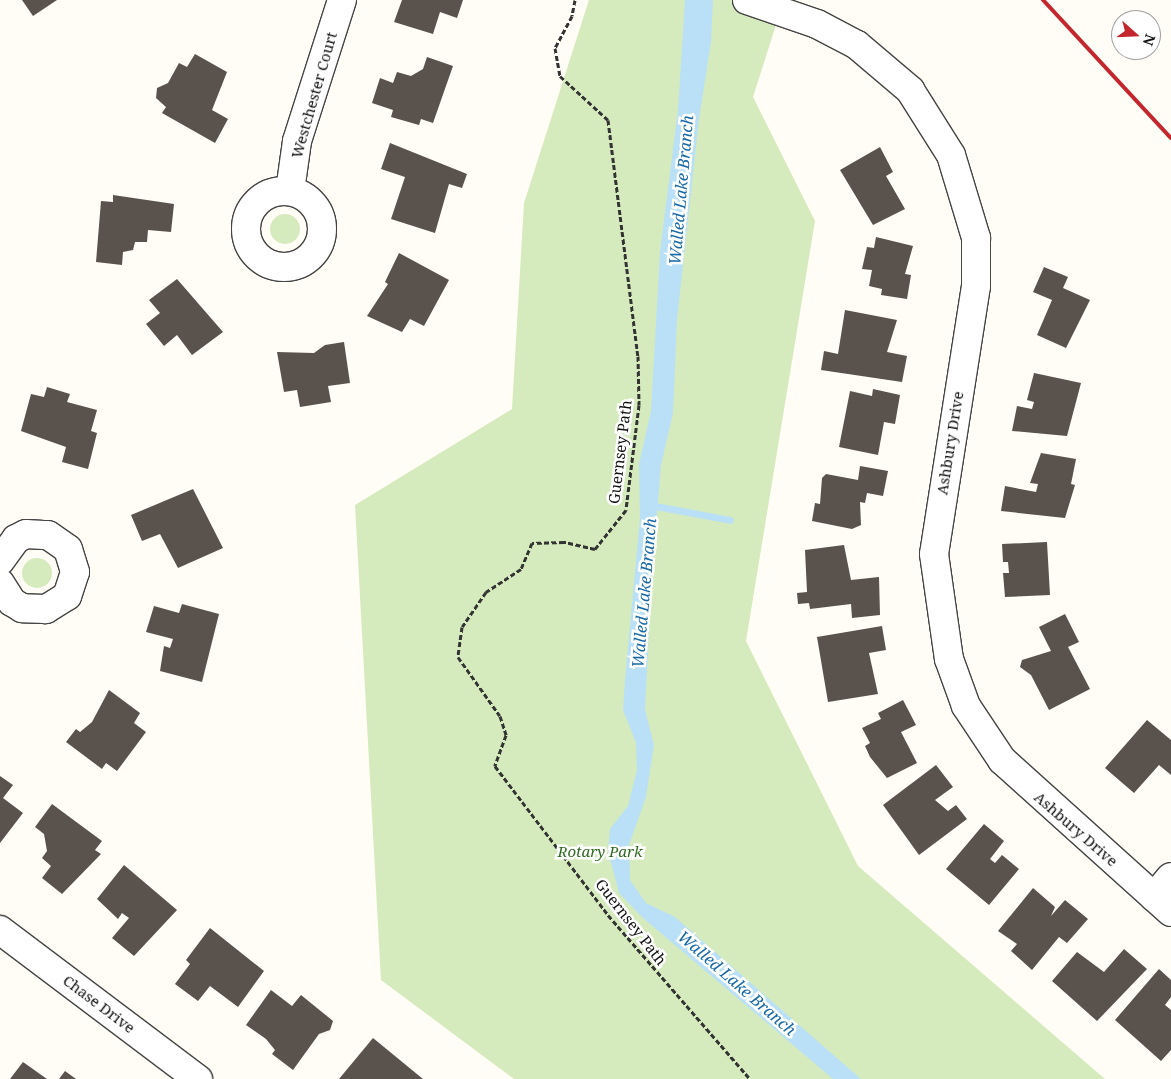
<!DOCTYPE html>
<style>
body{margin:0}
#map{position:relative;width:1171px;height:1079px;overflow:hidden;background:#fffdf5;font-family:"Noto Serif",serif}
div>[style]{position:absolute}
.green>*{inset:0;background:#d5ebbd}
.round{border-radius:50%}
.water>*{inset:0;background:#b9e0f7}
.stream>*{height:7px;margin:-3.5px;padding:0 3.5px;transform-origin:3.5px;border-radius:3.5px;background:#b9e0f7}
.building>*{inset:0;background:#5a524d}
.path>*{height:3px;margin-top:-1.5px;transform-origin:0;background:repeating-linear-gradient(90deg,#333 0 5px,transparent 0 7.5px)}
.roads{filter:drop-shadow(1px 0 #444) drop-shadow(-1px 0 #444) drop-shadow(0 1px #444) drop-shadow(0 -1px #444)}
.minor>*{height:28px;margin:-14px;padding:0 14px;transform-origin:14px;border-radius:14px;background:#fff}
.minor>.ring{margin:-14px;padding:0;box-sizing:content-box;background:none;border:28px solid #fff;border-radius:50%}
.rail>*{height:4px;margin:-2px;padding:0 2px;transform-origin:2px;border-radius:2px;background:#c4262e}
span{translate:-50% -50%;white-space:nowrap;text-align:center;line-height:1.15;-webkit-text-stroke:5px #fff;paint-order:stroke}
.street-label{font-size:15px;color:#111}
.park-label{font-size:15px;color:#2f6b1f;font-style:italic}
.water-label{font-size:16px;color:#1768a6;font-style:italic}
.north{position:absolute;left:1111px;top:10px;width:50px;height:50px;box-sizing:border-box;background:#fff;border:1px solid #a0a0a0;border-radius:50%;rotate:110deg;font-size:14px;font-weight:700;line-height:20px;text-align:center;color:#111}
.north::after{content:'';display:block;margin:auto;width:18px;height:22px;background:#c4262e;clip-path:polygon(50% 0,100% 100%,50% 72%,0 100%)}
</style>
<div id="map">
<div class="green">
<i style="clip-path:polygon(589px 0,784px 0,753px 97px,815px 221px,746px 641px,858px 866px,1105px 1079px,514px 1079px,381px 980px,355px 505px,512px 409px,524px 203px)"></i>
<i class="round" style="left:270px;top:214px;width:30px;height:30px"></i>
<i class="round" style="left:22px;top:558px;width:30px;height:30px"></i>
</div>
<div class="water">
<i style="clip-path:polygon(685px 0,713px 0,711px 42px,699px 119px,677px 320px,673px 413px,661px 465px,652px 576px,645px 709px,654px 745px,646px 797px,629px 845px,630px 880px,646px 903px,675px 917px,861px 1079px,833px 1079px,643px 918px,619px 893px,608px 851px,610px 829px,628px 806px,637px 770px,636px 743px,623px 710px,625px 680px,640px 518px,639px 464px,651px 411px,660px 252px,678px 110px)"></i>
</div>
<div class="stream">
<i style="left:650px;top:505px;width:81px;rotate:10.6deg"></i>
</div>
<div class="building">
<i style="clip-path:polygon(22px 0,57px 0,33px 16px)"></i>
<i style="clip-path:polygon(402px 0,463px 0,457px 18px,440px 12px,433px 34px,394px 22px)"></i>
<i style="clip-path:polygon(195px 54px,227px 72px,212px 110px,228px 119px,215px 143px,162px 113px,166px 107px,156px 98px,157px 88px,168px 83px,179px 63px,187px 67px)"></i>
<i style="clip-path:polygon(427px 57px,453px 66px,433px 123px,421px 119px,419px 125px,391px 117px,393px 110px,372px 103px,380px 78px,393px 83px,397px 72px,411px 76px,423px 69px)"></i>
<i style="clip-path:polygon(390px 143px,467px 174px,462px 188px,449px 184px,435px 233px,391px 219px,405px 177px,381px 169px)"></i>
<i style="clip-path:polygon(880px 147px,893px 172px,886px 176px,905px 209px,873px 225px,840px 170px)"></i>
<i style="clip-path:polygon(113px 195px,174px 204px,171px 232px,148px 230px,147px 242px,135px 242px,133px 250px,123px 252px,122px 265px,96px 262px,101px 201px,113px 202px)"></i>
<i style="clip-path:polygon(876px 237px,913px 246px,905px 274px,911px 275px,907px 299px,881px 295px,882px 289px,869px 286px,872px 270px,862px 269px,867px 247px,874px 248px)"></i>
<i style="clip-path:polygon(399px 253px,449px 280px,424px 326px,410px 319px,402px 332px,367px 316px,388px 284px,385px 282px)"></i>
<i style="clip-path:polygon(1044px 267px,1068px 277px,1063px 288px,1090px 300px,1066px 348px,1037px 335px,1052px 300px,1033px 292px)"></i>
<i style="clip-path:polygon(177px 279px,223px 332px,192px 355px,177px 335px,164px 346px,146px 324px,160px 313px,149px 300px)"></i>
<i style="clip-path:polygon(845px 310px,897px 320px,887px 352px,907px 356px,902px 382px,821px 370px,824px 351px,838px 354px)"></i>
<i style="clip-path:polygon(344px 342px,350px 383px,328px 386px,331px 402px,300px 407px,297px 390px,284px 392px,277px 352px,314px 353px,325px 345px)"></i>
<i style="clip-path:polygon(1034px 373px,1081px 383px,1067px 436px,1012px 431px,1017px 406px,1032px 409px,1034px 402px,1027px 400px)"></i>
<i style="clip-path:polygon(47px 387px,70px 394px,67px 402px,97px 410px,91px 431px,97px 433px,88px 469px,62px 462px,66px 447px,21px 431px,31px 394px,44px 397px)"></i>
<i style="clip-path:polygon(873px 389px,900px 395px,895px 424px,884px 422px,878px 455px,839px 447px,850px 391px,872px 396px)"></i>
<i style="clip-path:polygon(1041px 453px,1076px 459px,1071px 484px,1075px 485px,1065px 518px,1001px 511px,1005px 486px,1036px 492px,1038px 484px,1030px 483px)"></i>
<i style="clip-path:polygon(860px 466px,888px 471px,883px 496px,867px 493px,865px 503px,860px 502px,861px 525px,852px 529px,812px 521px,815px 503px,820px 504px,822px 478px,826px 474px,858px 480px)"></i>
<i style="clip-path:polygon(193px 489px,223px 548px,178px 568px,160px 534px,142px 541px,131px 515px)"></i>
<i style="clip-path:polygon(1047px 542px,1050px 595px,1005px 597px,1003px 573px,1009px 573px,1008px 562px,1003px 562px,1002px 544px)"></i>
<i style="clip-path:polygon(844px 545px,851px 580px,879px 577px,880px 615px,852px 618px,851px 604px,810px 609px,809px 603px,798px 604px,797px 593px,807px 592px,805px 550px)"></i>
<i style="clip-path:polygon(182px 604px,219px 614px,202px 682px,160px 671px,164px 646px,170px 648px,173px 639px,146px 632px,154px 606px,179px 613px)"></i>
<i style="clip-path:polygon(1065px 614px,1079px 642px,1068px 647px,1090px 689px,1049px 710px,1031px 675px,1020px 667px,1022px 660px,1051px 651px,1039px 627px)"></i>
<i style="clip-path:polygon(882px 626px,886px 650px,869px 653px,878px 694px,828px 702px,817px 637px)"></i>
<i style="clip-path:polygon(109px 690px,140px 713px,134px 723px,146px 732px,117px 771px,106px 763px,102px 769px,66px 742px,76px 729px,80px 732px,92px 722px)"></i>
<i style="clip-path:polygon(903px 700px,916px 725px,901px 732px,917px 763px,887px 778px,870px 757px,865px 746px,870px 743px,862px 728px,881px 719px,878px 713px)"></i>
<i style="clip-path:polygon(1147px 720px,1171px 740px,1171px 775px,1159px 765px,1134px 793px,1105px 768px)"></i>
<i style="clip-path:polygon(936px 765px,953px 787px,935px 800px,948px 811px,956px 805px,967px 819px,919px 855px,883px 805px)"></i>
<i style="clip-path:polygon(0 776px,13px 785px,3px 798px,23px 813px,0 843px)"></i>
<i style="clip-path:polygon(52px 804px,102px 841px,95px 850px,101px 854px,62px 894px,42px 878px,51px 866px,42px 858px,47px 851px,44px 834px,35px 827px)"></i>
<i style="clip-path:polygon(984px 824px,1004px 841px,990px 859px,995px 863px,1002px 855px,1019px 869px,989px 905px,946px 869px)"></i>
<i style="clip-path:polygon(124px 865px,177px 910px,134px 956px,112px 938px,129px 918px,122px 913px,118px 919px,97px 899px)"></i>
<i style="clip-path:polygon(1033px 888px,1055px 907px,1051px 916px,1065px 900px,1088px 919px,1067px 943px,1059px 937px,1032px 970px,1011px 951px,1017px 944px,998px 931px)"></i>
<i style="clip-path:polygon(210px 928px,264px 971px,238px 1007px,210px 986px,198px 1001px,175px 984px,190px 964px,186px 960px)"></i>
<i style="clip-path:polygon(1124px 949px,1147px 969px,1097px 1021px,1052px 981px,1077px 952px,1104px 972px)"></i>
<i style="clip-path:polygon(1159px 969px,1171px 980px,1171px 997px,1165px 1005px,1171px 1010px,1171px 1050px,1161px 1061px,1115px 1020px)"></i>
<i style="clip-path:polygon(271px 990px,292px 1006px,301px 995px,333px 1021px,330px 1030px,319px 1034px,293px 1070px,272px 1054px,275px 1050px,266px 1039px,246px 1025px)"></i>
<i style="clip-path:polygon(373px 1038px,423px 1079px,339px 1079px)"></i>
<i style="clip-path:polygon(23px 1062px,47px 1079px,10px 1079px)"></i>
<i style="clip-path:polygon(65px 1071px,76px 1079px,59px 1079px)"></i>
</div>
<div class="path">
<i style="left:575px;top:0;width:16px;rotate:101deg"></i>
<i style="left:572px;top:16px;width:36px;rotate:118deg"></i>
<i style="left:555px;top:48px;width:28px;rotate:80deg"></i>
<i style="left:560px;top:76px;width:65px;rotate:42.5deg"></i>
<i style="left:608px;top:120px;width:238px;rotate:82.8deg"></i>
<i style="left:638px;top:356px;width:49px;rotate:88.8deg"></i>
<i style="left:639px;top:405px;width:106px;rotate:97.1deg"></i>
<i style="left:626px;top:510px;width:50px;rotate:128.5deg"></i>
<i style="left:595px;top:549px;width:32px;rotate:-167deg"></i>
<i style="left:564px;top:542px;width:32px;rotate:178deg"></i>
<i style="left:532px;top:543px;width:28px;rotate:113deg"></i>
<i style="left:521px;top:569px;width:42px;rotate:146.7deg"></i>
<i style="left:486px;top:592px;width:42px;rotate:124.4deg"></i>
<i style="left:462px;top:627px;width:30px;rotate:98deg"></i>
<i style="left:458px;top:657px;width:72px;rotate:54.6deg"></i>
<i style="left:500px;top:716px;width:20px;rotate:72deg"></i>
<i style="left:506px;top:735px;width:33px;rotate:110deg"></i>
<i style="left:495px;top:766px;width:187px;rotate:52.8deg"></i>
<i style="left:608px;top:915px;width:217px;rotate:49.1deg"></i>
</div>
<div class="roads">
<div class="minor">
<i style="left:747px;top:0;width:74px;rotate:18.9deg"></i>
<i style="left:817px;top:24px;width:45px;rotate:27.7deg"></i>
<i style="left:857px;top:45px;width:70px;rotate:40.3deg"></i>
<i style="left:910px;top:90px;width:77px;rotate:57.8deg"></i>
<i style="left:951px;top:155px;width:87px;rotate:73.2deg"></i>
<i style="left:976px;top:238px;width:48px;rotate:90deg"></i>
<i style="left:976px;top:286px;width:271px;rotate:98.9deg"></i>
<i style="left:934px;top:554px;width:106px;rotate:81.9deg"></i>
<i style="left:949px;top:659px;width:50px;rotate:70.1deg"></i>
<i style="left:966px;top:706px;width:65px;rotate:56.3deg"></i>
<i style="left:1002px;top:760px;width:227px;rotate:42deg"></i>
<i class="ring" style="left:246px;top:191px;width:48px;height:48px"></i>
<i style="left:290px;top:191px;width:50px;rotate:-82deg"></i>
<i style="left:297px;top:141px;width:148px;rotate:-72.3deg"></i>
<i style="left:0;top:561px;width:27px;rotate:-54deg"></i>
<i style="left:16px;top:539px;width:11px;rotate:-27deg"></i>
<i style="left:26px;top:534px;width:22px;rotate:3deg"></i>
<i style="left:48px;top:535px;width:24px;rotate:35deg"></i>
<i style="left:68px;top:549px;width:24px;rotate:73deg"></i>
<i style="left:75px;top:572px;width:25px;rotate:108deg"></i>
<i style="left:67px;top:596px;width:25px;rotate:148deg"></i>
<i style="left:46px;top:609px;width:24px;rotate:-178deg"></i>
<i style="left:22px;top:608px;width:12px;rotate:-149deg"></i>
<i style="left:12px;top:602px;width:22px;rotate:-122deg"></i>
<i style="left:1154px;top:897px;width:26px;rotate:-50deg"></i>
<i style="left:0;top:930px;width:248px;rotate:37deg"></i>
</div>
</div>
<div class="rail">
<i style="left:1043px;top:0;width:188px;rotate:47.2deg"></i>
</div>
<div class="street-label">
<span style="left:314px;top:95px;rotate:-74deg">Westchester Court</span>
<span style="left:950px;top:443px;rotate:-81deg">Ashbury Drive</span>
<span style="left:620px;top:452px;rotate:-83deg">Guernsey Path</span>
<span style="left:1076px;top:829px;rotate:41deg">Ashbury Drive</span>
<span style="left:631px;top:922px;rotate:52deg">Guernsey Path</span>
<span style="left:99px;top:1004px;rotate:37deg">Chase Drive</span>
</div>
<div class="park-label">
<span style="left:600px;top:852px">Rotary Park</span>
</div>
<div class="water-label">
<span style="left:681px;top:190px;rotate:-85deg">Walled Lake Branch</span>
<span style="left:644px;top:593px;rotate:-85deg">Walled Lake Branch</span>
<span style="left:737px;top:983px;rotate:41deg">Walled Lake Branch</span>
</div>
<div class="north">N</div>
</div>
